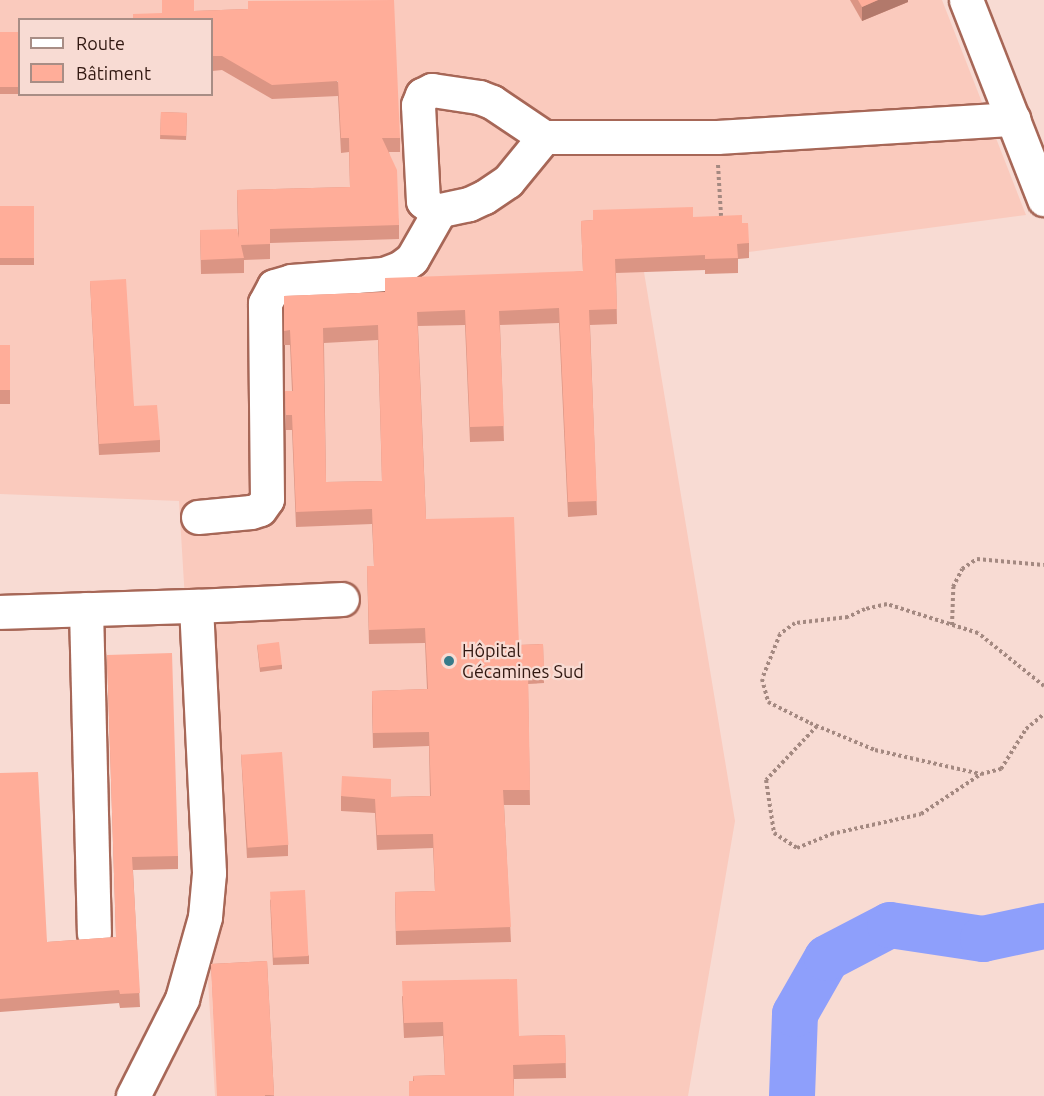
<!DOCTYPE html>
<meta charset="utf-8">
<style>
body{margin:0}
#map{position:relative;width:1044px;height:1096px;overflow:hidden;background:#f8dbd3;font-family:Ubuntu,sans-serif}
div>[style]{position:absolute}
.built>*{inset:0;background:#facabd}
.river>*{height:46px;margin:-23px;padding:0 23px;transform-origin:23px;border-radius:23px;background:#8e9ffb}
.path>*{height:4px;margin-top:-2px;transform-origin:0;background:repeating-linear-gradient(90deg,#a48981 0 3px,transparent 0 6px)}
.roads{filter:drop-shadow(2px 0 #a76757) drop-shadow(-2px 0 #a76757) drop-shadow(0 2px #a76757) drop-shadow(0 -2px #a76757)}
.minor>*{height:33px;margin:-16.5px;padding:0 16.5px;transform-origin:16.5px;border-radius:16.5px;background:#fff}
.wall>*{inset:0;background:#db9584;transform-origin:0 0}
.shaded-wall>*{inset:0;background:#b2796b}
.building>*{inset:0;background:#ffad99;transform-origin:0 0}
.dots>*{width:16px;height:16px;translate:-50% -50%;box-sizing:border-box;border:3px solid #f8dbd3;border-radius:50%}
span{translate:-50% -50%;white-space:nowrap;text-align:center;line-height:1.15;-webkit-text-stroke:4.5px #f8dbd3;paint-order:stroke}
.poi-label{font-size:18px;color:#311811}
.left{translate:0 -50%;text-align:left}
.legend{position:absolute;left:18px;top:18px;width:195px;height:78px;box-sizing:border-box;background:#f8dbd3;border:2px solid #a88d85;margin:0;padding:8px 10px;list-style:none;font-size:18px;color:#311811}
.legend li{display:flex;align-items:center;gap:12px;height:30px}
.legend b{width:30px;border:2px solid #a88d85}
</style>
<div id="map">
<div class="built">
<i style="clip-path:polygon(evenodd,0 0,942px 0,1026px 215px,643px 266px,735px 821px,688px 1096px,215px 1096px,179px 501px,0 494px,0 0,20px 20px,212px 20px,212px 94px,20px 94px,20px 20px)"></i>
</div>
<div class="river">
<i style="left:792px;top:1096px;width:82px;rotate:-87.9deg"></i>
<i style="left:795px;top:1014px;width:64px;rotate:-60.3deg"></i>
<i style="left:827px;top:958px;width:71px;rotate:-27.6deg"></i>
<i style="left:890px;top:925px;width:94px;rotate:8.6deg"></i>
<i style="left:983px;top:939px;width:62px;rotate:-12deg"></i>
</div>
<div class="path">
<i style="left:718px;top:165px;width:51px;rotate:86.6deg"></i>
<i style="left:952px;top:625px;width:38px;rotate:-88deg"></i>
<i style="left:953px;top:587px;width:20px;rotate:-63deg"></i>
<i style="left:962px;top:569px;width:18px;rotate:-34deg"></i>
<i style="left:977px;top:559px;width:67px;rotate:5.1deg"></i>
<i style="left:1044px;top:686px;width:85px;rotate:-141.2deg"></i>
<i style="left:978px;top:633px;width:96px;rotate:-162.3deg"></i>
<i style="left:887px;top:604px;width:23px;rotate:167deg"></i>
<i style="left:865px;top:609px;width:19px;rotate:155deg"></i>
<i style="left:848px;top:617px;width:53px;rotate:173.5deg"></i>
<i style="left:795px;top:623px;width:19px;rotate:144deg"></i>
<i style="left:780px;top:634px;width:48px;rotate:111.8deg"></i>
<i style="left:762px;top:679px;width:24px;rotate:75deg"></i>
<i style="left:768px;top:702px;width:47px;rotate:26.6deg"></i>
<i style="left:810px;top:723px;width:70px;rotate:22.6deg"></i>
<i style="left:875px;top:750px;width:109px;rotate:12.8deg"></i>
<i style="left:981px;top:774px;width:21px;rotate:-14deg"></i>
<i style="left:1001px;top:769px;width:47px;rotate:-58deg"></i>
<i style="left:1026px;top:729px;width:23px;rotate:-40deg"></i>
<i style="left:817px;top:726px;width:74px;rotate:133.4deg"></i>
<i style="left:766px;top:780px;width:54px;rotate:81.4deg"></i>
<i style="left:774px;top:833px;width:27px;rotate:33deg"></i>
<i style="left:797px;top:848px;width:37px;rotate:-22deg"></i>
<i style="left:831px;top:834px;width:92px;rotate:-12.5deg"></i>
<i style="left:921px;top:814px;width:72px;rotate:-33.7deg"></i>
</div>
<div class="roads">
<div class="minor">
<i style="left:966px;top:0;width:214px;rotate:68.6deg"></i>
<i style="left:544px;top:137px;width:57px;rotate:129.3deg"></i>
<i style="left:508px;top:181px;width:29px;rotate:146deg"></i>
<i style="left:484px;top:197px;width:17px;rotate:155deg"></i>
<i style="left:469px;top:204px;width:30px;rotate:168deg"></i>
<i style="left:440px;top:210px;width:6px;rotate:180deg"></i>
<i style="left:434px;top:210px;width:14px;rotate:-141deg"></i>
<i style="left:423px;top:201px;width:96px;rotate:-93deg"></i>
<i style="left:418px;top:105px;width:11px;rotate:-68deg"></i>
<i style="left:422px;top:95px;width:11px;rotate:-27deg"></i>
<i style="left:432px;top:90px;width:48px;rotate:8.5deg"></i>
<i style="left:479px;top:97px;width:14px;rotate:21deg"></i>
<i style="left:492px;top:102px;width:63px;rotate:33.9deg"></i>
<i style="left:544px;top:137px;width:173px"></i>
<i style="left:717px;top:137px;width:297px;rotate:-3.5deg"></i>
<i style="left:198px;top:517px;width:53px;rotate:-5.4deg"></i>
<i style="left:251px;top:512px;width:9px;rotate:-18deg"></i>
<i style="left:260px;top:509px;width:12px;rotate:-55deg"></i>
<i style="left:267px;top:499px;width:196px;rotate:-90.6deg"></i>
<i style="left:265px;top:303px;width:19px;rotate:-62deg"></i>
<i style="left:274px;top:286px;width:18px;rotate:-16deg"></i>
<i style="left:291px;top:281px;width:93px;rotate:-4.3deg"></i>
<i style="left:384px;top:274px;width:17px;rotate:-21deg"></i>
<i style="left:400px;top:268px;width:15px;rotate:-37deg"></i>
<i style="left:412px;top:259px;width:56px;rotate:-60.3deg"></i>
<i style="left:196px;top:606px;width:146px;rotate:-2.7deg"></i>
<i style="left:86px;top:609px;width:324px;rotate:88.6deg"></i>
<i style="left:0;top:612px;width:196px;rotate:-1.8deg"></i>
<i style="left:196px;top:606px;width:267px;rotate:87.2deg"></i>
<i style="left:209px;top:873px;width:44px;rotate:95.2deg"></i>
<i style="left:205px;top:917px;width:85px;rotate:105.7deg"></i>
<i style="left:182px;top:999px;width:109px;rotate:116.8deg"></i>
</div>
</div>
<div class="wall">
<i style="clip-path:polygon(850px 0,908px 0,908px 2px,862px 21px)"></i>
<i style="clip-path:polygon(248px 1px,400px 138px,400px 152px,389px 152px,399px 225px,399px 239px,270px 243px,270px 259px,244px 260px,244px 273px,201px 274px,200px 230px,238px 235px,237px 190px,350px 187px,349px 152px,341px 153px,338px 96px,272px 99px,222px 70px,212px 71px,212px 20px,194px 11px,248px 9px)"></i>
<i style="left:0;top:32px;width:20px;height:62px"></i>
<i style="left:161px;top:112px;width:26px;height:27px;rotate:2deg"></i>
<i style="left:0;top:206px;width:34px;height:59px"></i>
<i style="clip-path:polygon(evenodd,593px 210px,693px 217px,742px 223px,749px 243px,749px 258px,738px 259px,738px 273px,705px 274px,705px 270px,616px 273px,617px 324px,590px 325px,597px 515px,568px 517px,559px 323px,500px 325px,504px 441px,470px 442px,465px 325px,418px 326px,426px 519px,519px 645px,543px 644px,544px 683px,528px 684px,530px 805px,504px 805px,511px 942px,396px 945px,395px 892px,435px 891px,433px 848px,377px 850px,375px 813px,341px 811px,341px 796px,391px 797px,430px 796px,429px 746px,373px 748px,372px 706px,372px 691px,427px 689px,425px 643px,369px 644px,367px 566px,374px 566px,372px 524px,296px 527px,292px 430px,286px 430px,285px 391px,292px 391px,290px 345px,284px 345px,284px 296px,385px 292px,583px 271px,581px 221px,593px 220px,593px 210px,378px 340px,382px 481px,326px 482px,324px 343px,378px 340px)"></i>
<i style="clip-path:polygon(90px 281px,134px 406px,160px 440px,160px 452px,99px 455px)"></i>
<i style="left:0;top:345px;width:10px;height:59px"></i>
<i style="clip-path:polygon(257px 645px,282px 665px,282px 669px,260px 672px)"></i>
<i style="clip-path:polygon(107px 655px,178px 856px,178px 869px,133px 870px,140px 1007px,120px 1008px,119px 1003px,0 1012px,0 773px,47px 942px,116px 937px)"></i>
<i style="clip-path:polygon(241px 754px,288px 845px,288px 856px,247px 858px)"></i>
<i style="clip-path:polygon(270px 899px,309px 956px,309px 964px,273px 965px)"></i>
<i style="left:267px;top:961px;width:135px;height:56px;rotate:87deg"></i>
<i style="clip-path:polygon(402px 996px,519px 1036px,565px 1035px,566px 1078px,514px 1079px,514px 1096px,409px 1096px,409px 1081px,413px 1081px,413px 1076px,445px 1075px,443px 1036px,404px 1038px)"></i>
</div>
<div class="shaded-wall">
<i style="clip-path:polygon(878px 0,908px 0,908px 2px,862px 21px,862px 7px)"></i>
</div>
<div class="building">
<i style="clip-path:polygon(162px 0,194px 0,194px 11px,248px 9px,248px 1px,394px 0,400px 138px,382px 138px,397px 170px,399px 225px,270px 229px,270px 244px,241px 245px,244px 258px,201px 260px,200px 230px,237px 229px,239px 238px,237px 190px,350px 187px,349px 138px,341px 138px,338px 81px,272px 85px,222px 56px,212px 56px,212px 20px,133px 20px,133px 14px,162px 13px)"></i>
<i style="clip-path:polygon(858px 0,878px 0,862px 7px)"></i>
<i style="left:0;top:32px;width:20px;height:55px"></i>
<i style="left:161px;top:112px;width:26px;height:23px;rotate:2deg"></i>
<i style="left:0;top:206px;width:34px;height:52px"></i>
<i style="clip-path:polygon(evenodd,693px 207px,693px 217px,742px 215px,742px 223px,748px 223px,749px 243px,737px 244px,738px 258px,705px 259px,705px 255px,615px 259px,617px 309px,589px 310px,597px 501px,568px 502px,559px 308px,499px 311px,504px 426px,470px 427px,465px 310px,417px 312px,426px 519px,514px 517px,519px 645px,543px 644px,544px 669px,528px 669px,530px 790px,503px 790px,511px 927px,396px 931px,395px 892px,435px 891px,433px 834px,377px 835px,375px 799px,341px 796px,342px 776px,391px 779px,391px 797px,431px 796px,429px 732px,373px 733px,372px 691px,428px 689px,425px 628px,369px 630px,367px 566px,374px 566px,372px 509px,296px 512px,292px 415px,286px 415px,285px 391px,293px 391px,290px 330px,284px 331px,284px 296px,385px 292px,385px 278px,583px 271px,581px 221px,593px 220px,593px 210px,693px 207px,378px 325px,382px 481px,326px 482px,323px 328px,378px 325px)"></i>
<i style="clip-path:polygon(126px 279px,134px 406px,157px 405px,160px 440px,99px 444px,90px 281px)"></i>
<i style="left:0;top:345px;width:10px;height:45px"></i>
<i style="left:279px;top:642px;width:23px;height:22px;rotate:83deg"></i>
<i style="clip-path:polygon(172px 653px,178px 856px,132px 857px,140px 993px,120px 994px,119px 990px,0 999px,0 773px,38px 772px,47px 942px,116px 937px,107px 655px)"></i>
<i style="left:282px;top:752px;width:93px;height:41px;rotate:86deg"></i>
<i style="left:305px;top:890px;width:66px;height:35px;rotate:87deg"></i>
<i style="clip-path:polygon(267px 961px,274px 1095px,265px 1095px,265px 1096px,217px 1096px,211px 964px)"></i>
<i style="clip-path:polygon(517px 979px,519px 1036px,565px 1035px,566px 1063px,513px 1065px,514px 1096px,409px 1096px,409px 1081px,414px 1081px,413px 1076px,445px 1075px,443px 1022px,404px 1023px,402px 981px)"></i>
</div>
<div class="dots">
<i style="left:449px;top:661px;background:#377b8a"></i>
</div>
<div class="poi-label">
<span class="left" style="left:462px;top:661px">Hôpital<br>Gécamines Sud</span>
</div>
<ul class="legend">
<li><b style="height:8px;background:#fff"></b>Route</li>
<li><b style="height:16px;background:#ffad99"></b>Bâtiment</li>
</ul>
</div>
